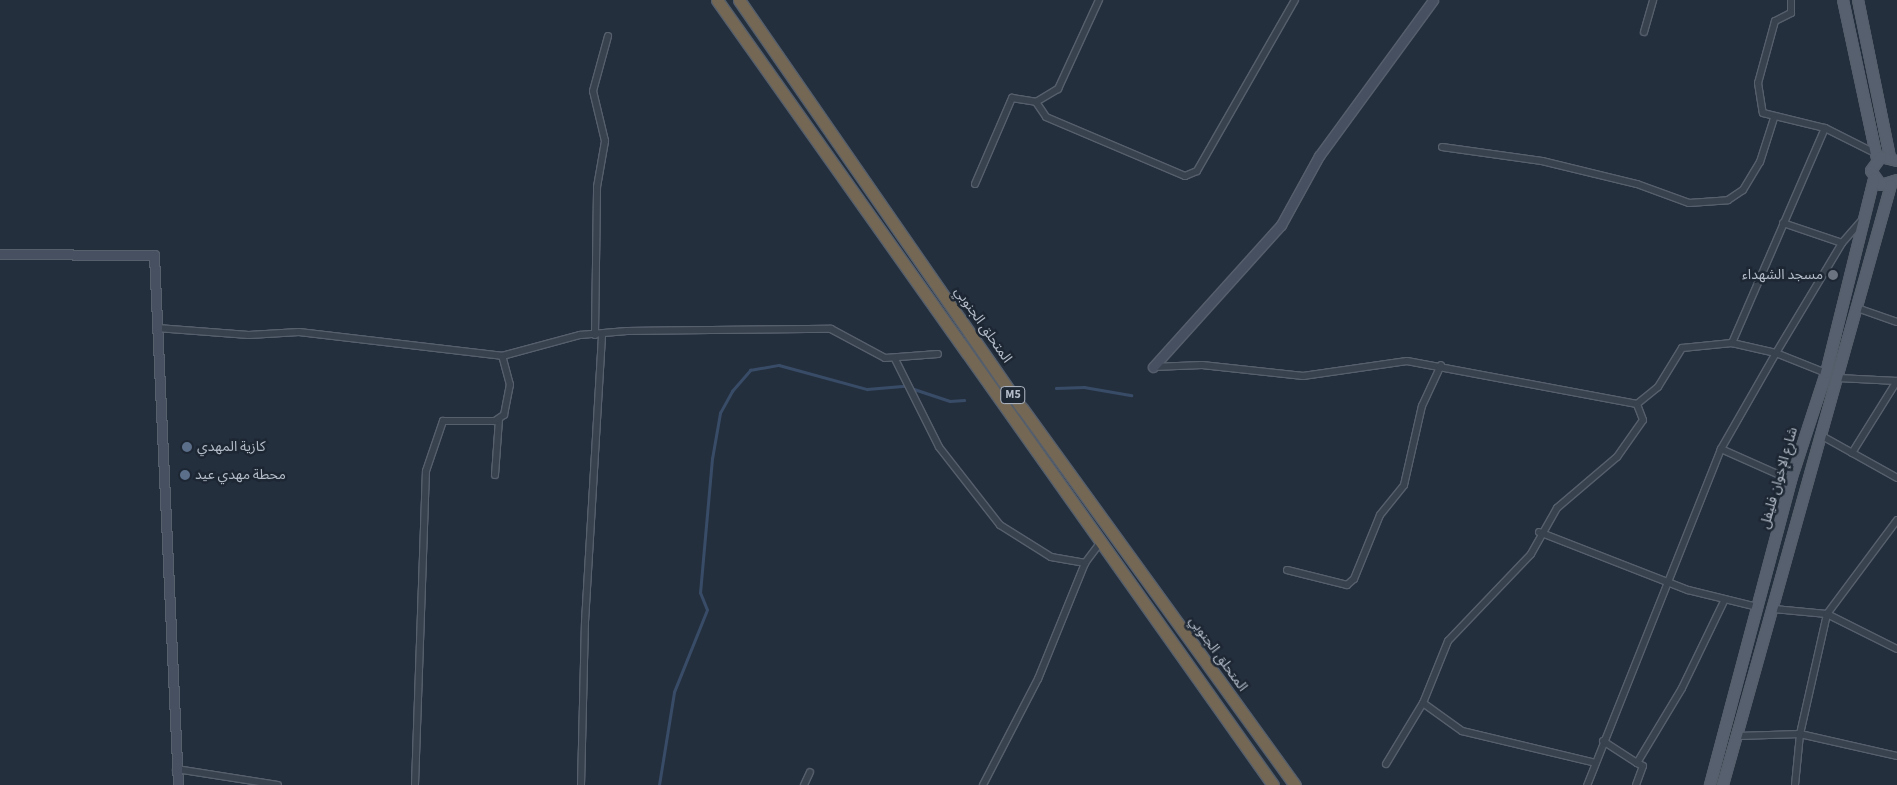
<!DOCTYPE html>
<meta charset="utf-8">
<style>
body{margin:0}
#map{position:relative;width:1897px;height:785px;overflow:hidden;background:#242f3e;font-family:"Source Sans 3","Noto Sans Arabic",sans-serif}
div>[style]{position:absolute}
.stream>*{height:2.5px;margin:-1.25px;padding:0 1.25px;transform-origin:1.25px;border-radius:1.25px;background:#394c67}
.roads{filter:drop-shadow(1px 0 #565f6c) drop-shadow(-1px 0 #565f6c) drop-shadow(0 1px #565f6c) drop-shadow(0 -1px #565f6c)}
.street>*{height:6px;margin:-3px;padding:0 3px;transform-origin:3px;border-radius:3px;background:#38414e}
.secondary>*{height:9px;margin:-4.5px;padding:0 4.5px;transform-origin:4.5px;border-radius:4.5px;background:#465061}
.primary>*{height:10px;margin:-5px;padding:0 5px;transform-origin:5px;border-radius:5px;background:#56606e}
.highway>*{height:11px;margin:-5.5px;padding:0 5.5px;transform-origin:5.5px;border-radius:5.5px;background:#746855}
.dots>*{width:14px;height:14px;translate:-50% -50%;box-sizing:border-box;border:2px solid #1d2633;border-radius:50%}
span{translate:-50% -50%;white-space:nowrap;text-align:center;line-height:1.15;-webkit-text-stroke:5px #1d2633;paint-order:stroke}
.shield-label span{padding:1px 4px;background:#1d2633;border:1px solid;border-radius:4px;-webkit-text-stroke-width:0}
.shield-label{font-size:12px;color:#b4bcc9;font-weight:700}
.poi-label{font-size:14px;color:#b4bcc9}
.right{translate:-100% -50%;text-align:right}
.left{translate:0 -50%;text-align:left}
.street-label{font-size:14px;color:#b4bcc9}
</style>
<div id="map">
<div class="stream">
<i style="left:1056px;top:388px;width:28px;rotate:-2deg"></i>
<i style="left:1084px;top:387px;width:48px;rotate:9.7deg"></i>
<i style="left:659px;top:785px;width:94px;rotate:-80.8deg"></i>
<i style="left:674px;top:692px;width:88px;rotate:-68.1deg"></i>
<i style="left:707px;top:610px;width:18px;rotate:-112deg"></i>
<i style="left:700px;top:593px;width:135px;rotate:-84.9deg"></i>
<i style="left:712px;top:459px;width:47px;rotate:-80.1deg"></i>
<i style="left:720px;top:413px;width:25px;rotate:-61deg"></i>
<i style="left:732px;top:391px;width:28px;rotate:-49deg"></i>
<i style="left:750px;top:370px;width:29px;rotate:-10deg"></i>
<i style="left:779px;top:365px;width:91px;rotate:15.3deg"></i>
<i style="left:867px;top:389px;width:38px;rotate:-5deg"></i>
<i style="left:905px;top:386px;width:47px;rotate:18.4deg"></i>
<i style="left:950px;top:401px;width:14px;rotate:-4deg"></i>
</div>
<div class="roads">
<div class="street">
<i style="left:1791px;top:0;width:13px;rotate:90deg"></i>
<i style="left:1791px;top:13px;width:18px;rotate:153deg"></i>
<i style="left:1775px;top:21px;width:64px;rotate:105.3deg"></i>
<i style="left:1758px;top:83px;width:30px;rotate:81deg"></i>
<i style="left:1763px;top:113px;width:64px;rotate:13.6deg"></i>
<i style="left:1825px;top:128px;width:56px;rotate:26.6deg"></i>
<i style="left:1644px;top:32px;width:33px;rotate:-74deg"></i>
<i style="left:1036px;top:102px;width:18px;rotate:56deg"></i>
<i style="left:1046px;top:117px;width:151px;rotate:23deg"></i>
<i style="left:1185px;top:176px;width:13px;rotate:-23deg"></i>
<i style="left:1197px;top:171px;width:197px;rotate:-60.2deg"></i>
<i style="left:1442px;top:147px;width:101px;rotate:8deg"></i>
<i style="left:1542px;top:161px;width:98px;rotate:13.6deg"></i>
<i style="left:1637px;top:184px;width:55px;rotate:20.1deg"></i>
<i style="left:1689px;top:203px;width:39px;rotate:-4deg"></i>
<i style="left:1728px;top:200px;width:18px;rotate:-34deg"></i>
<i style="left:1743px;top:190px;width:33px;rotate:-59deg"></i>
<i style="left:1760px;top:162px;width:46px;rotate:-72.3deg"></i>
<i style="left:975px;top:184px;width:94px;rotate:-66.7deg"></i>
<i style="left:1012px;top:98px;width:24px;rotate:9deg"></i>
<i style="left:1036px;top:102px;width:26px;rotate:-31deg"></i>
<i style="left:1058px;top:89px;width:98px;rotate:-65.3deg"></i>
<i style="left:1783px;top:223px;width:62px;rotate:18.7deg"></i>
<i style="left:1857px;top:308px;width:42px;rotate:19.3deg"></i>
<i style="left:157px;top:328px;width:92px;rotate:4.4deg"></i>
<i style="left:249px;top:335px;width:50px;rotate:-3.4deg"></i>
<i style="left:299px;top:332px;width:204px;rotate:6.7deg"></i>
<i style="left:502px;top:356px;width:81px;rotate:-15.1deg"></i>
<i style="left:580px;top:335px;width:47px;rotate:-4.9deg"></i>
<i style="left:627px;top:331px;width:204px;rotate:-0.6deg"></i>
<i style="left:831px;top:329px;width:61px;rotate:28.2deg"></i>
<i style="left:885px;top:358px;width:53px;rotate:-4.3deg"></i>
<i style="left:595px;top:335px;width:148px;rotate:-89.2deg"></i>
<i style="left:597px;top:187px;width:47px;rotate:-80.1deg"></i>
<i style="left:605px;top:141px;width:51px;rotate:-103.5deg"></i>
<i style="left:593px;top:91px;width:57px;rotate:-74.7deg"></i>
<i style="left:1732px;top:343px;width:234px;rotate:-66.6deg"></i>
<i style="left:895px;top:359px;width:98px;rotate:63.4deg"></i>
<i style="left:939px;top:447px;width:99px;rotate:52deg"></i>
<i style="left:1000px;top:525px;width:60px;rotate:32.1deg"></i>
<i style="left:1051px;top:557px;width:35px;rotate:10deg"></i>
<i style="left:1153px;top:367px;width:49px;rotate:-2.3deg"></i>
<i style="left:1202px;top:365px;width:102px;rotate:6.2deg"></i>
<i style="left:1303px;top:376px;width:105px;rotate:-8.2deg"></i>
<i style="left:1407px;top:361px;width:234px;rotate:10.6deg"></i>
<i style="left:1637px;top:404px;width:27px;rotate:-39deg"></i>
<i style="left:1658px;top:387px;width:46px;rotate:-58.4deg"></i>
<i style="left:1682px;top:348px;width:50px;rotate:-5.7deg"></i>
<i style="left:1732px;top:343px;width:45px;rotate:12.8deg"></i>
<i style="left:1776px;top:353px;width:111px;rotate:119.8deg"></i>
<i style="left:1721px;top:449px;width:362px;rotate:111.7deg"></i>
<i style="left:1826px;top:373px;width:54px;rotate:-158.2deg"></i>
<i style="left:1776px;top:353px;width:128px;rotate:-59deg"></i>
<i style="left:1842px;top:243px;width:32px;rotate:-49deg"></i>
<i style="left:1838px;top:378px;width:59px;rotate:2.9deg"></i>
<i style="left:1822px;top:436px;width:86px;rotate:29.2deg"></i>
<i style="left:1721px;top:449px;width:77px;rotate:23.9deg"></i>
<i style="left:1852px;top:453px;width:85px;rotate:-58deg"></i>
<i style="left:495px;top:475px;width:56px;rotate:-85.9deg"></i>
<i style="left:1539px;top:532px;width:160px;rotate:21.3deg"></i>
<i style="left:1688px;top:590px;width:71px;rotate:13.8deg"></i>
<i style="left:1287px;top:570px;width:62px;rotate:14deg"></i>
<i style="left:1347px;top:585px;width:9px;rotate:-41deg"></i>
<i style="left:1354px;top:579px;width:69px;rotate:-67.9deg"></i>
<i style="left:1380px;top:515px;width:38px;rotate:-51deg"></i>
<i style="left:1404px;top:485px;width:81px;rotate:-77.2deg"></i>
<i style="left:1422px;top:406px;width:45px;rotate:-65.1deg"></i>
<i style="left:1774px;top:609px;width:53px;rotate:5.4deg"></i>
<i style="left:1827px;top:614px;width:117px;rotate:-53.3deg"></i>
<i style="left:1423px;top:703px;width:48px;rotate:35.7deg"></i>
<i style="left:1462px;top:731px;width:134px;rotate:13.4deg"></i>
<i style="left:1738px;top:736px;width:62px;rotate:-1.8deg"></i>
<i style="left:1800px;top:734px;width:99px;rotate:12.8deg"></i>
<i style="left:1603px;top:741px;width:40px;rotate:32.9deg"></i>
<i style="left:1637px;top:763px;width:87px;rotate:-59deg"></i>
<i style="left:1682px;top:688px;width:97px;rotate:-64.2deg"></i>
<i style="left:1386px;top:764px;width:71px;rotate:-58.8deg"></i>
<i style="left:1423px;top:703px;width:67px;rotate:-68deg"></i>
<i style="left:1448px;top:641px;width:120px;rotate:-46.3deg"></i>
<i style="left:1531px;top:554px;width:53px;rotate:-60.5deg"></i>
<i style="left:1557px;top:508px;width:79px;rotate:-40.4deg"></i>
<i style="left:1617px;top:457px;width:45px;rotate:-54.9deg"></i>
<i style="left:1643px;top:420px;width:17px;rotate:-111deg"></i>
<i style="left:176px;top:769px;width:103px;rotate:8.9deg"></i>
<i style="left:415px;top:785px;width:314px;rotate:-88deg"></i>
<i style="left:426px;top:471px;width:53px;rotate:-71.2deg"></i>
<i style="left:443px;top:421px;width:52px"></i>
<i style="left:495px;top:421px;width:11px;rotate:-34deg"></i>
<i style="left:504px;top:415px;width:31px;rotate:-79deg"></i>
<i style="left:510px;top:385px;width:30px;rotate:-105deg"></i>
<i style="left:581px;top:785px;width:163px;rotate:-88.6deg"></i>
<i style="left:585px;top:622px;width:287px;rotate:-86.6deg"></i>
<i style="left:804px;top:785px;width:14px;rotate:-65deg"></i>
<i style="left:983px;top:785px;width:119px;rotate:-62.6deg"></i>
<i style="left:1038px;top:679px;width:125px;rotate:-67.9deg"></i>
<i style="left:1085px;top:563px;width:25px;rotate:-53deg"></i>
<i style="left:1636px;top:785px;width:20px;rotate:-70deg"></i>
<i style="left:1643px;top:766px;width:7px;rotate:-153deg"></i>
<i style="left:1795px;top:785px;width:51px;rotate:-84.4deg"></i>
<i style="left:1800px;top:734px;width:123px;rotate:-77.3deg"></i>
<i style="left:1827px;top:614px;width:78px;rotate:26.6deg"></i>
</div>
<div class="secondary">
<i style="left:0;top:254px;width:154px;rotate:0.4deg"></i>
<i style="left:154px;top:255px;width:531px;rotate:87.41deg"></i>
<i style="left:1153px;top:367px;width:191px;rotate:-48deg"></i>
<i style="left:1281px;top:225px;width:79px;rotate:-61.2deg"></i>
<i style="left:1319px;top:156px;width:193px;rotate:-53.8deg"></i>
</div>
<div class="primary">
<i style="left:1843px;top:0;width:163px;rotate:77.9deg"></i>
<i style="left:1858px;top:0;width:160px;rotate:78.5deg"></i>
<i style="left:1897px;top:161px;width:16px;rotate:-166deg"></i>
<i style="left:1881px;top:157px;width:17px;rotate:126deg"></i>
<i style="left:1871px;top:171px;width:17px;rotate:54deg"></i>
<i style="left:1881px;top:185px;width:17px;rotate:-17deg"></i>
<i style="left:1710px;top:785px;width:316px;rotate:-75.1deg"></i>
<i style="left:1791px;top:480px;width:113px;rotate:-71.9deg"></i>
<i style="left:1826px;top:373px;width:200px;rotate:-76.1deg"></i>
<i style="left:1723px;top:785px;width:623px;rotate:-74.36deg"></i>
</div>
<div class="highway">
<i style="left:717px;top:0;width:962px;rotate:54.69deg"></i>
<i style="left:739px;top:0;width:497px;rotate:55.3deg"></i>
<i style="left:1022px;top:408px;width:465px;rotate:54.1deg"></i>
</div>
</div>
<div class="dots">
<i style="left:1833px;top:275px;background:#6b7280"></i>
<i style="left:187px;top:447px;background:#5c6f8a"></i>
<i style="left:185px;top:475px;background:#5c6f8a"></i>
</div>
<div class="shield-label">
<span style="left:1013px;top:395px">M5</span>
</div>
<div class="poi-label">
<span class="right" style="left:1823px;top:275px">مسجد الشهداء</span>
<span class="left" style="left:197px;top:447px">كازية المهدي</span>
<span class="left" style="left:195px;top:475px">محطة مهدي عيد</span>
</div>
<div class="street-label">
<span style="left:983px;top:325px;rotate:55deg">المتحلق الجنوبي</span>
<span style="left:1779px;top:478px;rotate:-74deg">شارع الإخوان فليفل</span>
<span style="left:1218px;top:654px;rotate:54deg">المتحلق الجنوبي</span>
</div>
</div>
